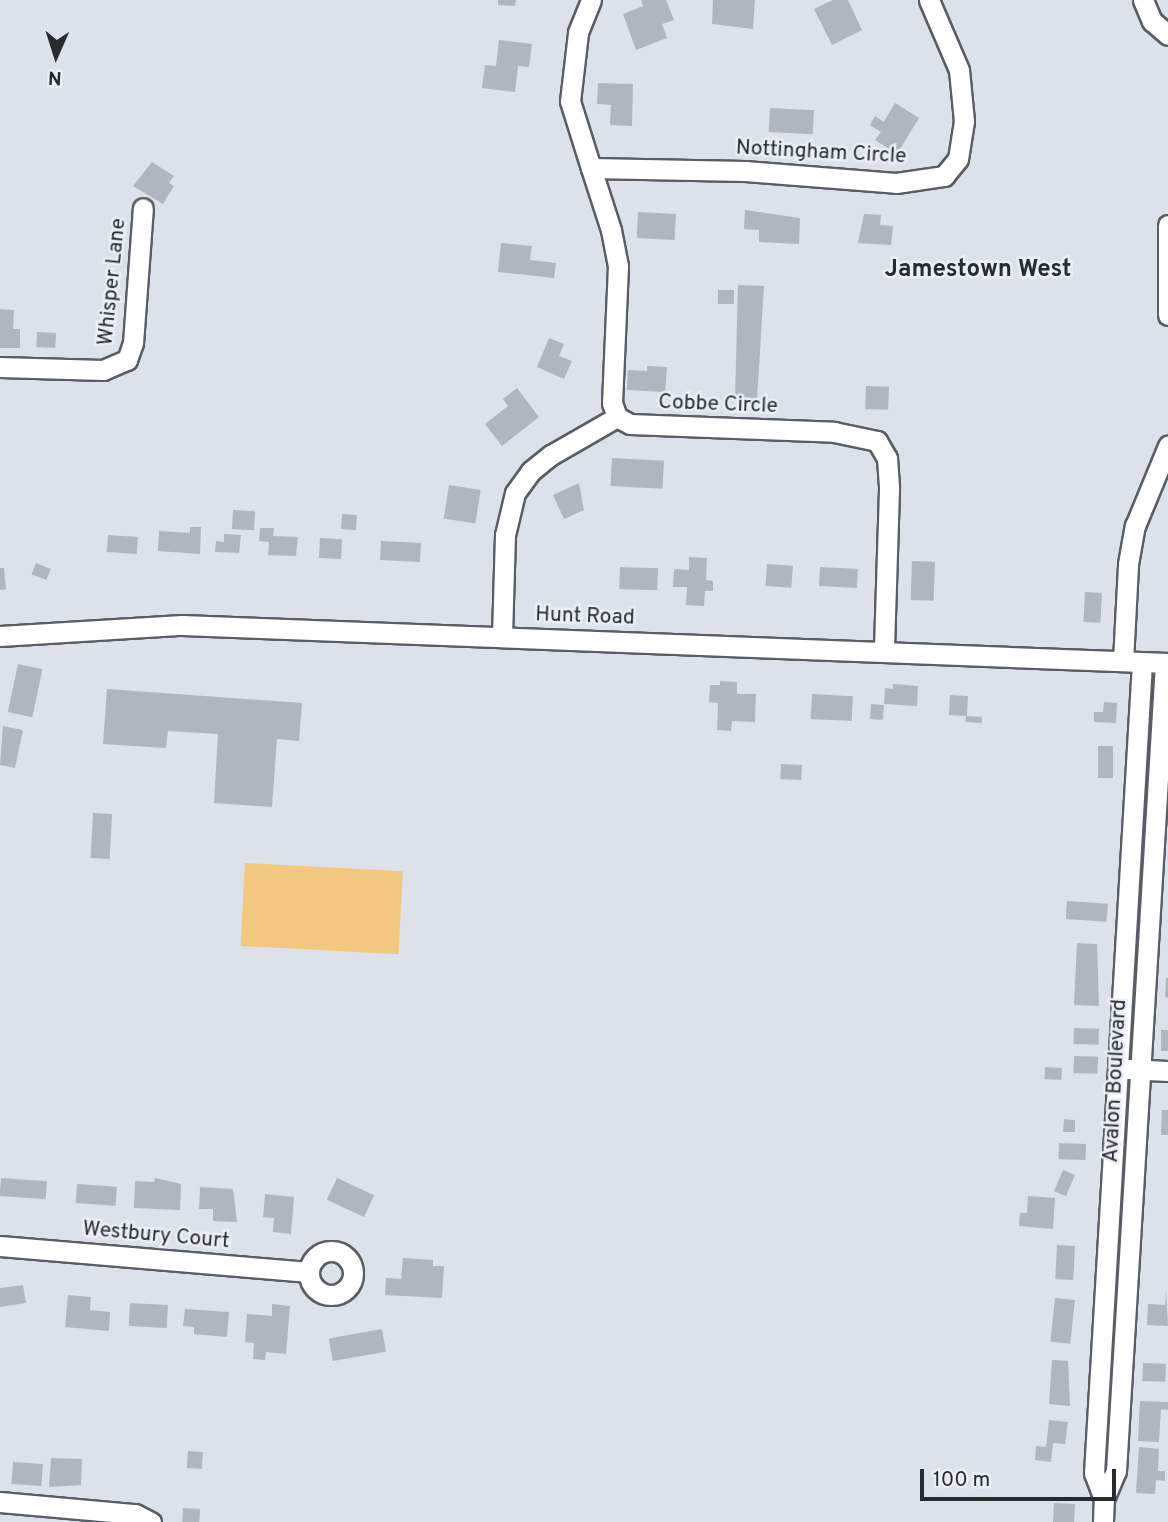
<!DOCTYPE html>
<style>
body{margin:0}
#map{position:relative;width:1168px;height:1522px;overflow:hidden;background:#dce1ea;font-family:Overpass,sans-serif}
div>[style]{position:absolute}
.green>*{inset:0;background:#f2c77f;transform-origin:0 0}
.building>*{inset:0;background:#b1b5be;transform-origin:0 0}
.roads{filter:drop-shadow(2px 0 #595d65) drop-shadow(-2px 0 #595d65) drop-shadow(0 2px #595d65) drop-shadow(0 -2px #595d65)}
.minor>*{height:19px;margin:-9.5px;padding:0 9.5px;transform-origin:9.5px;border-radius:9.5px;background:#fff}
.minor>.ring{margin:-9.5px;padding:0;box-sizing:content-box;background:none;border:19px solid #fff;border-radius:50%}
span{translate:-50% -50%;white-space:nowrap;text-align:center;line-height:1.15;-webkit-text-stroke:5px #eaeef8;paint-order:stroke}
.street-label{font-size:21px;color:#282a2e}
.quarter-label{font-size:24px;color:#282b32;font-weight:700}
.north{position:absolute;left:21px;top:21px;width:70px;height:70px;-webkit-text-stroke:5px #eaeef8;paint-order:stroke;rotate:183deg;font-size:19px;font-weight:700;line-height:28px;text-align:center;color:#282a2e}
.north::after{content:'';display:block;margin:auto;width:24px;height:32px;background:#282a2e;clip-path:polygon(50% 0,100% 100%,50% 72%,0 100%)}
.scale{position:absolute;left:920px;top:1469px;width:196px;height:32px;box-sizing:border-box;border:4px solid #282a2e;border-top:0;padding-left:9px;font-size:21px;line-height:24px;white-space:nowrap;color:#282a2e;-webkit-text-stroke:5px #eaeef8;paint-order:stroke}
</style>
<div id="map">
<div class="green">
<i style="left:245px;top:863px;width:158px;height:83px;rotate:3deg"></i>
</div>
<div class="building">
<i style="clip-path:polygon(498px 0,516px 0,515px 6px,498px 5px)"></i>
<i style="clip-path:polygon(641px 0,666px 0,674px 20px,662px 24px,667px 38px,636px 50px,623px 14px,643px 6px)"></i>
<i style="clip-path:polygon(713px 0,755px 0,753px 29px,712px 24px)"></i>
<i style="clip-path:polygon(833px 0,848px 0,862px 30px,832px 45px,814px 9px)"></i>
<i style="clip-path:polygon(499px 40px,532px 44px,529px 67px,518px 66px,515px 92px,482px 88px,485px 65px,496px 66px)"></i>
<i style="clip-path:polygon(598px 83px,633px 84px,632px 126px,610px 125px,611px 105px,597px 104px)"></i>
<i style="clip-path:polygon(895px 103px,919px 118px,897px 154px,875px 140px,881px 132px,870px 125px,875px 116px,884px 122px)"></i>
<i style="left:770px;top:108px;width:44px;height:24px;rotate:3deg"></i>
<i style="clip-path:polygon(152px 162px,174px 176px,169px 183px,174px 186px,163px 204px,133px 186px)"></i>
<i style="clip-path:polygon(745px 210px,800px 218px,799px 244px,759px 242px,759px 230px,744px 229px)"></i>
<i style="left:638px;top:212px;width:38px;height:26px;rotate:3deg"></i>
<i style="clip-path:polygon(864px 214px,881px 215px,880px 225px,893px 226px,891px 245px,858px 243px)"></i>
<i style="clip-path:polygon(501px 243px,532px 246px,530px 260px,556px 263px,554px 278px,498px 272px)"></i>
<i style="clip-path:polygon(738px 285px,764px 286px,757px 399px,735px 399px)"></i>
<i style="left:718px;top:290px;width:16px;height:14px"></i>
<i style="clip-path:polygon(0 309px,14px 310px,13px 329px,20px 329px,20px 348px,0 348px)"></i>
<i style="left:37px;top:332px;width:19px;height:15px;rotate:3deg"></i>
<i style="clip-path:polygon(549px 338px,564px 344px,559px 356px,572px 361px,564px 379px,537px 367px)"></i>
<i style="clip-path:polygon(647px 366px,667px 367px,665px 392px,627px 390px,628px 370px,647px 371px)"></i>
<i style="left:866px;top:386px;width:23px;height:23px;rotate:2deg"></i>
<i style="clip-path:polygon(517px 388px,539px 417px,502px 446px,485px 424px,508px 406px,503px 399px)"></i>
<i style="left:612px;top:458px;width:52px;height:28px;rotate:3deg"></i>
<i style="clip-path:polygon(579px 483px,584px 510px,564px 519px,553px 495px)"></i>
<i style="left:449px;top:485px;width:32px;height:34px;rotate:9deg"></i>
<i style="left:233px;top:510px;width:22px;height:19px;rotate:3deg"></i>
<i style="left:342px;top:514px;width:15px;height:15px;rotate:4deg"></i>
<i style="clip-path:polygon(190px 527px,201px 527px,200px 554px,158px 551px,159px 531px,190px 533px)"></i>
<i style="clip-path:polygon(260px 528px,274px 528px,273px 536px,298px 537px,296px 556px,268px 555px,269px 542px,259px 541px)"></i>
<i style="clip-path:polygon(224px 534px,241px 535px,239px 553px,215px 552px,216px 541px,224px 542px)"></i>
<i style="left:108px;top:535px;width:30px;height:17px;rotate:4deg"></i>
<i style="left:320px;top:538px;width:22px;height:20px;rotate:3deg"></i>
<i style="left:381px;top:541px;width:40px;height:19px;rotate:3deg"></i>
<i style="clip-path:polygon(689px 557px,707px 558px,706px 580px,713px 581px,713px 591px,705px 591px,704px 606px,686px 605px,687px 587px,673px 587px,674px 569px,689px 570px)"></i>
<i style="left:912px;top:561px;width:23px;height:39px;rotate:2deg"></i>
<i style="left:36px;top:563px;width:16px;height:12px;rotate:22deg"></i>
<i style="left:767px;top:564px;width:26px;height:22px;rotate:4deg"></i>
<i style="left:620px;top:567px;width:38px;height:22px;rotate:2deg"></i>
<i style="left:820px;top:567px;width:38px;height:19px;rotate:3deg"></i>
<i style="clip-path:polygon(0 568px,4px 568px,6px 589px,0 590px)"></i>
<i style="left:1085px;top:592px;width:17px;height:30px;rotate:3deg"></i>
<i style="left:18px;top:664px;width:25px;height:49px;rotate:12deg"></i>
<i style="clip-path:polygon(720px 681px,737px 682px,737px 694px,756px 694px,755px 722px,732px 721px,731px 731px,717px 730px,718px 703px,709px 702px,710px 685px,720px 685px)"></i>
<i style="clip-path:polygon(893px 684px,918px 686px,917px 706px,884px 704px,885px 688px,893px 689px)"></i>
<i style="clip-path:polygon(107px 689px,302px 703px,299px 741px,277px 739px,272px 807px,214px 803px,218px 734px,168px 731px,166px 748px,103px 744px)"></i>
<i style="left:812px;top:694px;width:41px;height:25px;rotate:3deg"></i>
<i style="left:950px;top:695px;width:18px;height:20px;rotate:3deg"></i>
<i style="clip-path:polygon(1104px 702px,1117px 703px,1116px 723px,1094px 722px,1094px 712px,1103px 712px)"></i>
<i style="left:871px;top:704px;width:13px;height:15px;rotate:4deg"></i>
<i style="left:966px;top:716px;width:16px;height:6px;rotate:4deg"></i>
<i style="clip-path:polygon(3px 726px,23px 730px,15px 768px,0 765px)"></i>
<i style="left:1098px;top:746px;width:15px;height:32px"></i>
<i style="left:781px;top:764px;width:21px;height:15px;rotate:3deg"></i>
<i style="left:93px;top:813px;width:19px;height:45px;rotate:3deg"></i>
<i style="left:1067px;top:901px;width:41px;height:18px;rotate:4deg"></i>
<i style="clip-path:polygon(1077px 943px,1097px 944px,1099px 1006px,1074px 1005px)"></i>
<i style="clip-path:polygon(1166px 978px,1168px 978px,1168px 998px,1165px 997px)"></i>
<i style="left:1074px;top:1028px;width:25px;height:16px;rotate:2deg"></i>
<i style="left:1161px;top:1030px;width:7px;height:21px"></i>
<i style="left:1074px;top:1056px;width:24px;height:17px;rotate:2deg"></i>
<i style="left:1045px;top:1067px;width:17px;height:12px;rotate:3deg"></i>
<i style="clip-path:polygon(1162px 1110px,1168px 1110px,1168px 1135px,1161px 1135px)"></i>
<i style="clip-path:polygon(1064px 1119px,1075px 1120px,1075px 1132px,1063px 1132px)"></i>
<i style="left:1059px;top:1143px;width:27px;height:16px;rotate:2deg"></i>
<i style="left:1063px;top:1170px;width:13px;height:23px;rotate:23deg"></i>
<i style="left:1px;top:1178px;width:46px;height:18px;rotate:4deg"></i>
<i style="clip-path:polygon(155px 1178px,181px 1184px,180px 1210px,134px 1208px,135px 1181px,154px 1182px)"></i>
<i style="left:337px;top:1178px;width:41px;height:24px;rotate:25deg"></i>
<i style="left:77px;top:1184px;width:40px;height:19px;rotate:4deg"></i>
<i style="clip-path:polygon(200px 1187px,233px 1189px,237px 1222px,213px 1221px,213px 1209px,199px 1209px)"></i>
<i style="clip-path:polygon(265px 1194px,294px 1197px,291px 1234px,273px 1232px,274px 1218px,263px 1217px)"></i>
<i style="clip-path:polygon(1028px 1196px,1055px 1198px,1053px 1229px,1019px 1226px,1020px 1213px,1027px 1213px)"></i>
<i style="left:1057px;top:1245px;width:18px;height:34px;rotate:3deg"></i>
<i style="clip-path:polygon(403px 1258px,433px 1260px,433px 1266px,444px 1266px,442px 1298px,385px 1295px,386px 1278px,401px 1279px)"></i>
<i style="clip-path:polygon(23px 1285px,26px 1303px,0 1307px,0 1288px)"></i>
<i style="clip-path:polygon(1166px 1291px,1168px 1326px,1147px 1325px,1148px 1304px,1165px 1305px)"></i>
<i style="clip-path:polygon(68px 1295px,91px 1297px,90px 1310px,110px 1312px,109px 1331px,65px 1327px)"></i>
<i style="left:1055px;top:1298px;width:20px;height:44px;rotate:6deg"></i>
<i style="left:130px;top:1303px;width:38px;height:23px;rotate:3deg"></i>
<i style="clip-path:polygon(272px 1304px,290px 1306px,286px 1354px,266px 1352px,265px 1360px,253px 1359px,254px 1343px,245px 1342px,247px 1314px,272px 1316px)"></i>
<i style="clip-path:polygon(185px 1309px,229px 1312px,227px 1337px,194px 1334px,194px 1327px,183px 1326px)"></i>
<i style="left:382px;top:1329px;width:23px;height:54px;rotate:80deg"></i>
<i style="clip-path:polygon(1052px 1360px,1068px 1361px,1070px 1406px,1049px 1404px)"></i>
<i style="left:1143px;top:1363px;width:23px;height:18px;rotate:2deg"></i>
<i style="clip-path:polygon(1140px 1401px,1168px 1402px,1168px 1410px,1161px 1409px,1159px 1442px,1138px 1441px)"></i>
<i style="clip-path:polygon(1049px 1420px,1068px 1422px,1065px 1444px,1053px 1443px,1051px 1462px,1035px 1460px,1036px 1446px,1046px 1447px)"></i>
<i style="clip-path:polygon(1139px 1447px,1159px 1449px,1158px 1471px,1165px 1471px,1165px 1481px,1156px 1480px,1155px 1494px,1136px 1493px)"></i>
<i style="left:188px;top:1451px;width:15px;height:17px;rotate:4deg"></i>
<i style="clip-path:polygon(51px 1458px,82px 1459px,81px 1485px,49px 1487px)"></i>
<i style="left:13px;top:1462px;width:30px;height:22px;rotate:4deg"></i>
<i style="left:1054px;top:1503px;width:21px;height:19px;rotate:3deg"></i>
<i style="left:183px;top:1508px;width:17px;height:14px;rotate:3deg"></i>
</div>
<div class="roads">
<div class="minor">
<i style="left:591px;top:0;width:35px;rotate:112deg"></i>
<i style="left:578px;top:33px;width:68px;rotate:96.7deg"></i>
<i style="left:570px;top:101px;width:70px;rotate:72.6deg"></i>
<i style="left:591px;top:168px;width:154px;rotate:1.1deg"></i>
<i style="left:745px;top:171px;width:151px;rotate:4.5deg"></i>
<i style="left:896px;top:183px;width:49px;rotate:-8.3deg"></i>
<i style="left:944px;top:176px;width:22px;rotate:-51deg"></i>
<i style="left:958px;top:159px;width:38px;rotate:-81deg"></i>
<i style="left:964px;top:121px;width:51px;rotate:-95.6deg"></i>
<i style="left:959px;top:70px;width:76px;rotate:-113.2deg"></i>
<i style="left:1143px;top:0;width:23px;rotate:67deg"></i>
<i style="left:1152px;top:21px;width:21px;rotate:41deg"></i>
<i style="left:591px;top:168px;width:65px;rotate:72.1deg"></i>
<i style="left:611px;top:230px;width:37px;rotate:79deg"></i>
<i style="left:618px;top:266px;width:137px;rotate:92.5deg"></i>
<i style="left:612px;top:403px;width:15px;rotate:70deg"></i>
<i style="left:1168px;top:225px;width:90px;rotate:90deg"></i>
<i style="left:0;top:367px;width:103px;rotate:1.7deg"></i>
<i style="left:103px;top:370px;width:26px;rotate:-23deg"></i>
<i style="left:127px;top:360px;width:18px;rotate:-71deg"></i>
<i style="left:133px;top:343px;width:135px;rotate:-85.8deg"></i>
<i style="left:0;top:636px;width:182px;rotate:-3.5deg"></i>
<i style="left:182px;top:625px;width:987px;rotate:2.21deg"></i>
<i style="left:502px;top:636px;width:101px;rotate:-88.3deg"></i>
<i style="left:505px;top:535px;width:43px;rotate:-76.6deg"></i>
<i style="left:515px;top:493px;width:27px;rotate:-54deg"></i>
<i style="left:531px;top:471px;width:26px;rotate:-39deg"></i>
<i style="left:551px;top:455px;width:76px;rotate:-29.9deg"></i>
<i style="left:617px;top:417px;width:15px;rotate:28deg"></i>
<i style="left:630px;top:424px;width:204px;rotate:2.2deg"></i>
<i style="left:834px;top:432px;width:44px;rotate:11.8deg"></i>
<i style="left:877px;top:441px;width:20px;rotate:60deg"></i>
<i style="left:887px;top:458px;width:31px;rotate:86deg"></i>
<i style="left:889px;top:489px;width:162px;rotate:91.8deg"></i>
<i style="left:1123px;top:661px;width:97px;rotate:-87deg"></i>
<i style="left:1128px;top:564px;width:39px;rotate:-80deg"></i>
<i style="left:1135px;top:526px;width:87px;rotate:-67.6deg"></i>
<i style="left:1127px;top:1069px;width:41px;rotate:2.8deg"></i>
<i style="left:0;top:1246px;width:310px;rotate:4.8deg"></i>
<i class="ring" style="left:309px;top:1251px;width:25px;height:25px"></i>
<i style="left:1104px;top:1499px;width:28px;rotate:-111deg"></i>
<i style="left:1094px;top:1473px;width:812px;rotate:-86.61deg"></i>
<i style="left:0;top:1502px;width:136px;rotate:5.1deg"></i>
<i style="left:135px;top:1514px;width:18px;rotate:27deg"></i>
<i style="left:1103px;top:1522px;width:23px;rotate:-88deg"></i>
<i style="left:1104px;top:1499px;width:30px;rotate:-67deg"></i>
<i style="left:1116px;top:1471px;width:809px;rotate:-86.53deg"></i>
</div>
</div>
<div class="street-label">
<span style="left:821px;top:153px;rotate:3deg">Nottingham Circle</span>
<span style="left:113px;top:282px;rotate:-84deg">Whisper Lane</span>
<span style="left:718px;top:405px;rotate:2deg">Cobbe Circle</span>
<span style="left:585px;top:617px;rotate:2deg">Hunt Road</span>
<span style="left:1116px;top:1081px;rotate:-87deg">Avalon Boulevard</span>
<span style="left:156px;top:1236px;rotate:5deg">Westbury Court</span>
</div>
<div class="quarter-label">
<span style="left:978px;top:271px">Jamestown West</span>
</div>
<div class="north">N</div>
<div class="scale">100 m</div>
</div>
